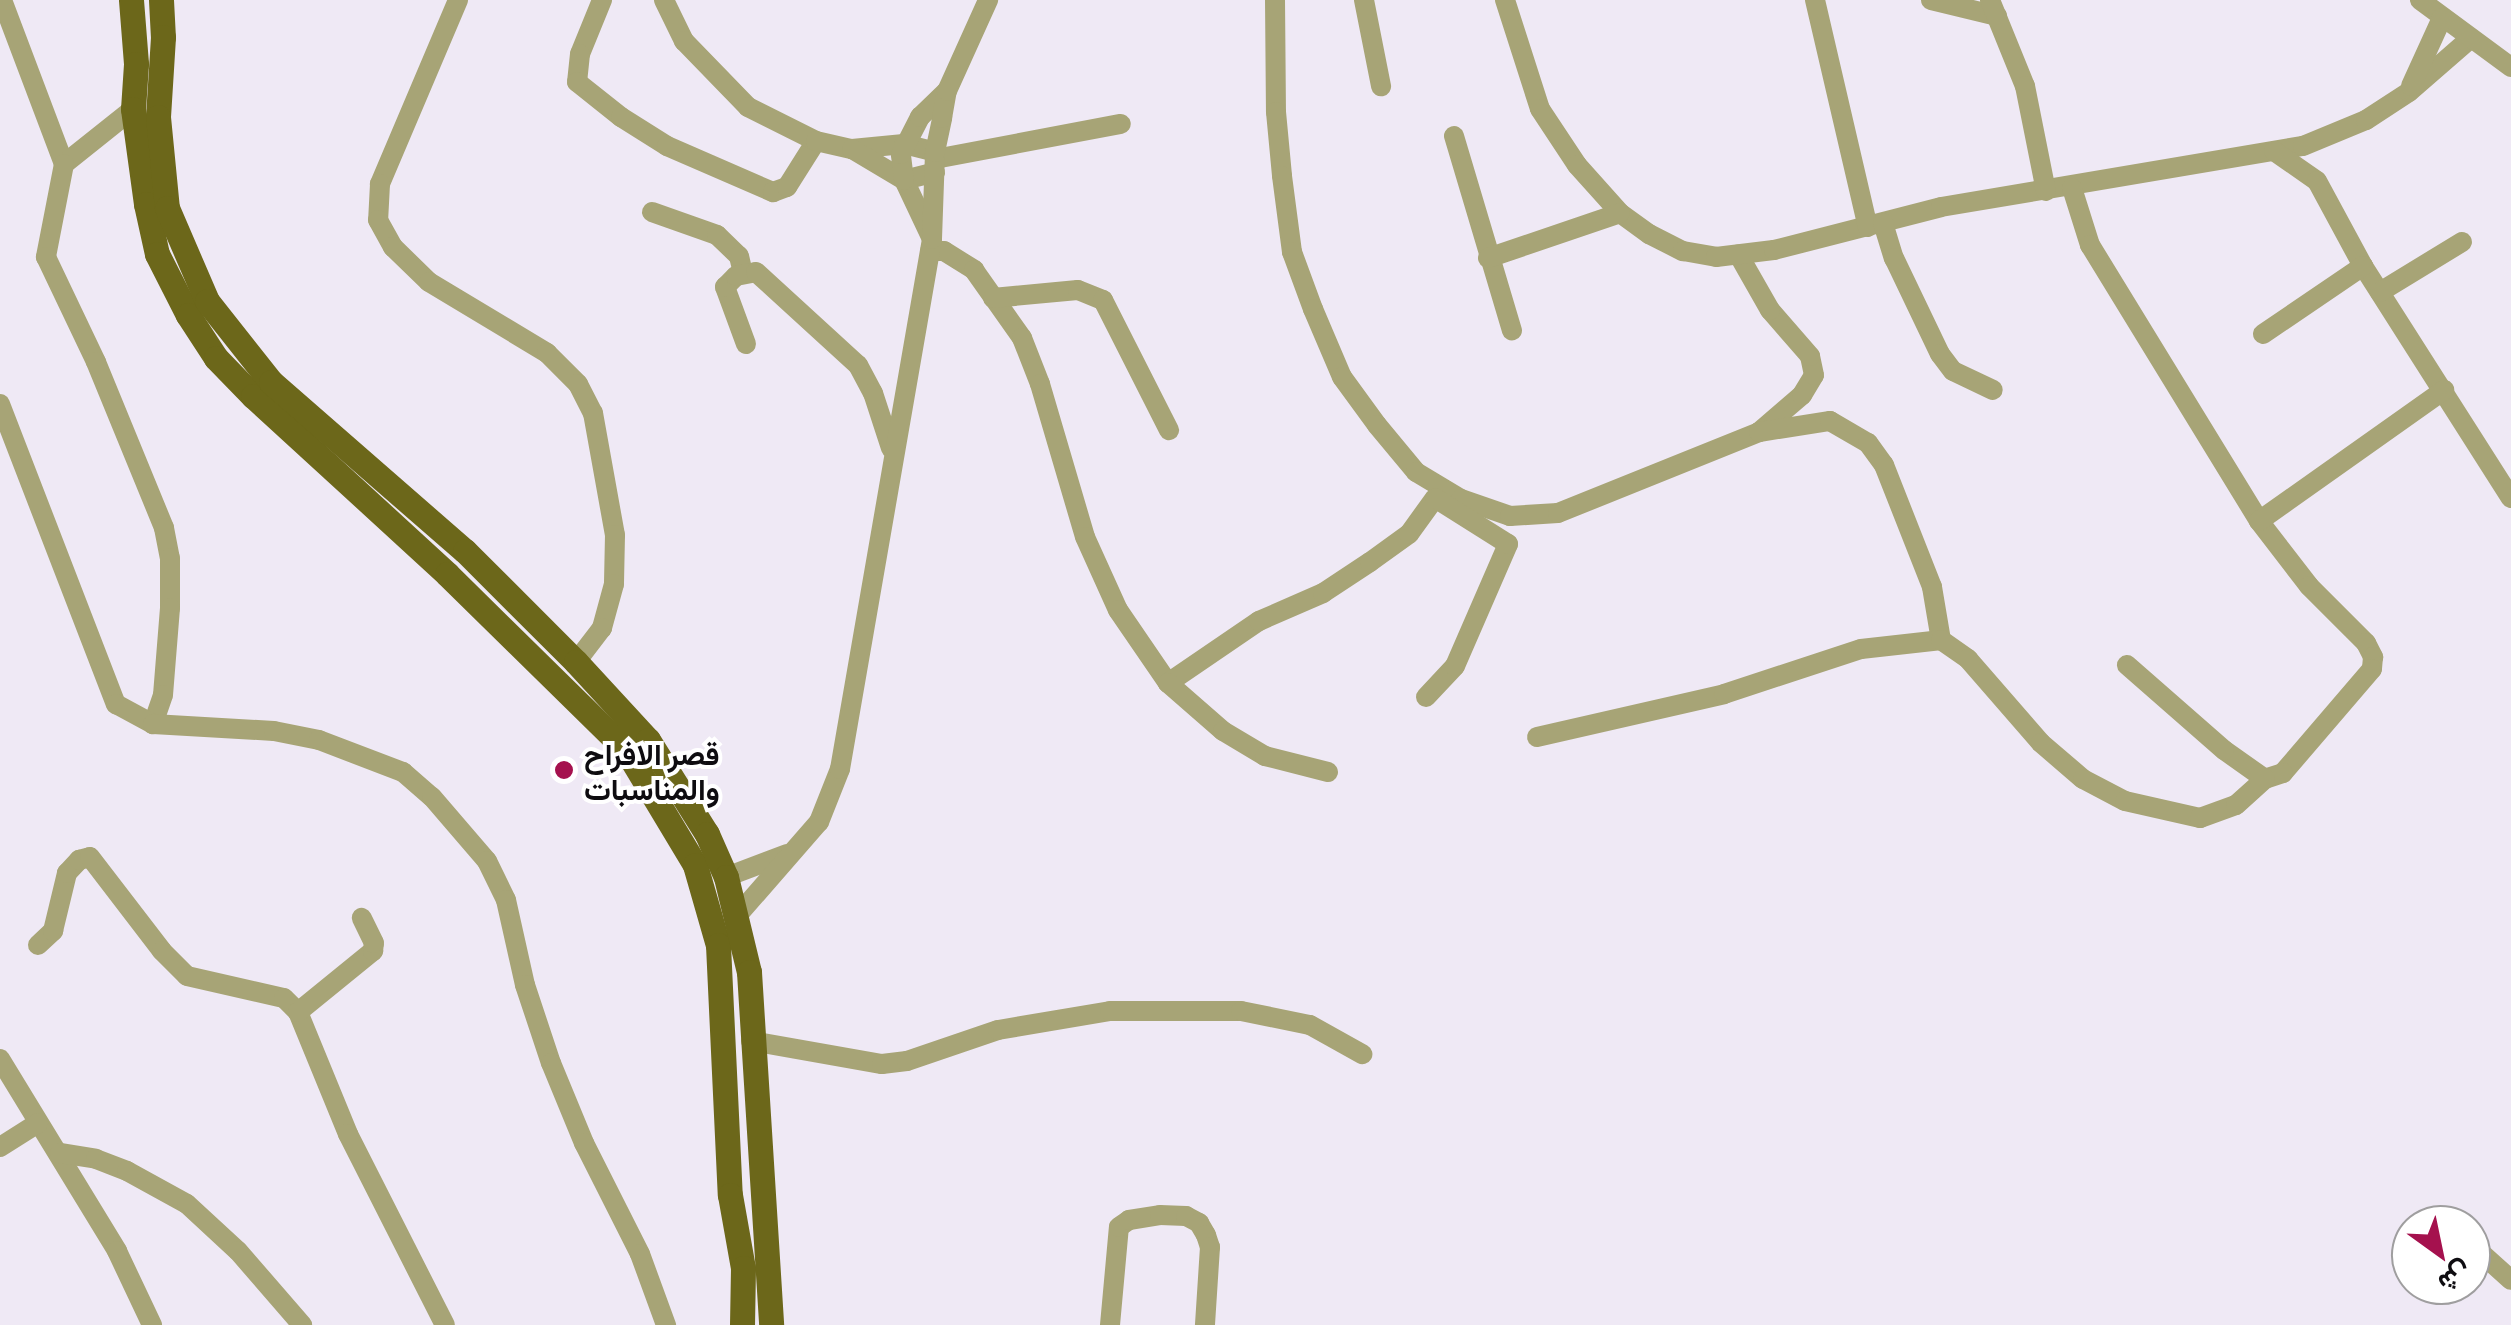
<!DOCTYPE html>
<meta charset="utf-8">
<style>
body{margin:0}
#map{position:relative;width:2511px;height:1325px;overflow:hidden;background:#efe9f5;font-family:Barlow,Vazirmatn,sans-serif}
div>[style]{position:absolute}
.minor>*{height:20px;margin:-10px;padding:0 10px;transform-origin:10px;border-radius:10px;background:#a7a476}
.major>*{height:25px;margin:-12.5px;padding:0 12.5px;transform-origin:12.5px;border-radius:12.5px;background:#6c671a}
.dots>*{width:28px;height:28px;translate:-50% -50%;box-sizing:border-box;border:5px solid #fff;border-radius:50%}
span{translate:-50% -50%;white-space:nowrap;text-align:center;line-height:1.15;-webkit-text-stroke:8px #fff;paint-order:stroke}
.poi-label{font-size:30px;color:#0e0c10;font-weight:700}
.left{translate:0 -50%;text-align:left}
.north{position:absolute;left:2391px;top:1205px;width:100px;height:100px;box-sizing:border-box;background:#fff;border:2px solid #9f9e9f;border-radius:50%;rotate:147deg;font-size:28px;font-weight:700;line-height:40px;text-align:center;color:#0e0c10}
.north::after{content:'';display:block;margin:auto;width:35px;height:45px;background:#a5114e;clip-path:polygon(50% 0,100% 100%,50% 72%,0 100%)}
</style>
<div id="map">
<div class="minor">
<i style="left:2px;top:0;width:175px;rotate:69.3deg"></i>
<i style="left:458px;top:0;width:200px;rotate:113deg"></i>
<i style="left:380px;top:184px;width:36px;rotate:93deg"></i>
<i style="left:378px;top:220px;width:31px;rotate:61deg"></i>
<i style="left:393px;top:247px;width:50px;rotate:44.2deg"></i>
<i style="left:429px;top:282px;width:138px;rotate:31deg"></i>
<i style="left:547px;top:353px;width:44px;rotate:45deg"></i>
<i style="left:578px;top:384px;width:33px;rotate:63deg"></i>
<i style="left:593px;top:413px;width:124px;rotate:79.8deg"></i>
<i style="left:615px;top:535px;width:49px;rotate:91.2deg"></i>
<i style="left:614px;top:584px;width:46px;rotate:105.3deg"></i>
<i style="left:602px;top:628px;width:43px;rotate:127.4deg"></i>
<i style="left:602px;top:0;width:58px;rotate:112.2deg"></i>
<i style="left:580px;top:54px;width:28px;rotate:96deg"></i>
<i style="left:577px;top:82px;width:56px;rotate:38.5deg"></i>
<i style="left:621px;top:117px;width:54px;rotate:32.2deg"></i>
<i style="left:667px;top:146px;width:116px;rotate:23.5deg"></i>
<i style="left:773px;top:192px;width:15px;rotate:-20deg"></i>
<i style="left:787px;top:187px;width:54px;rotate:-57.8deg"></i>
<i style="left:664px;top:0;width:46px;rotate:64deg"></i>
<i style="left:684px;top:41px;width:92px;rotate:45.9deg"></i>
<i style="left:748px;top:107px;width:76px;rotate:26.6deg"></i>
<i style="left:816px;top:141px;width:37px;rotate:13deg"></i>
<i style="left:852px;top:149px;width:52px;rotate:-5.5deg"></i>
<i style="left:904px;top:144px;width:32px;rotate:14deg"></i>
<i style="left:1275px;top:0;width:112px;rotate:89.5deg"></i>
<i style="left:1276px;top:112px;width:64px;rotate:84.6deg"></i>
<i style="left:1282px;top:176px;width:77px;rotate:82.5deg"></i>
<i style="left:1292px;top:252px;width:61px;rotate:69.8deg"></i>
<i style="left:1313px;top:309px;width:74px;rotate:66.9deg"></i>
<i style="left:1342px;top:377px;width:59px;rotate:53.9deg"></i>
<i style="left:1377px;top:425px;width:61px;rotate:50.3deg"></i>
<i style="left:1416px;top:472px;width:52px;rotate:31deg"></i>
<i style="left:1461px;top:499px;width:52px;rotate:19.1deg"></i>
<i style="left:1510px;top:516px;width:48px;rotate:-3.6deg"></i>
<i style="left:1558px;top:513px;width:217px;rotate:-21.9deg"></i>
<i style="left:1759px;top:432px;width:57px;rotate:-40.7deg"></i>
<i style="left:1802px;top:395px;width:23px;rotate:-59deg"></i>
<i style="left:1814px;top:375px;width:19px;rotate:-102deg"></i>
<i style="left:1810px;top:356px;width:61px;rotate:-131deg"></i>
<i style="left:1770px;top:310px;width:64px;rotate:-119.7deg"></i>
<i style="left:1364px;top:0;width:88px;rotate:78.8deg"></i>
<i style="left:1505px;top:0;width:114px;rotate:72.2deg"></i>
<i style="left:1540px;top:109px;width:67px;rotate:56.5deg"></i>
<i style="left:1577px;top:165px;width:64px;rotate:48.1deg"></i>
<i style="left:1620px;top:213px;width:36px;rotate:36deg"></i>
<i style="left:1649px;top:234px;width:38px;rotate:27deg"></i>
<i style="left:1683px;top:251px;width:34px;rotate:10deg"></i>
<i style="left:1716px;top:257px;width:58px;rotate:-6.9deg"></i>
<i style="left:1774px;top:250px;width:172px;rotate:-14.4deg"></i>
<i style="left:1941px;top:207px;width:367px;rotate:-9.6deg"></i>
<i style="left:2303px;top:146px;width:68px;rotate:-22.4deg"></i>
<i style="left:2366px;top:120px;width:51px;rotate:-33.1deg"></i>
<i style="left:2409px;top:92px;width:82px;rotate:-41.1deg"></i>
<i style="left:1815px;top:0;width:233px;rotate:76.9deg"></i>
<i style="left:1931px;top:0;width:68px;rotate:13.6deg"></i>
<i style="left:1990px;top:0;width:93px;rotate:67.9deg"></i>
<i style="left:2025px;top:86px;width:107px;rotate:78.7deg"></i>
<i style="left:2420px;top:0;width:113px;rotate:36.4deg"></i>
<i style="left:2411px;top:86px;width:75px;rotate:-65.5deg"></i>
<i style="left:133px;top:109px;width:88px;rotate:141.4deg"></i>
<i style="left:64px;top:164px;width:95px;rotate:101deg"></i>
<i style="left:46px;top:257px;width:116px;rotate:64.5deg"></i>
<i style="left:96px;top:362px;width:179px;rotate:67.7deg"></i>
<i style="left:164px;top:528px;width:31px;rotate:79deg"></i>
<i style="left:170px;top:558px;width:50px;rotate:90deg"></i>
<i style="left:170px;top:608px;width:87px;rotate:94.6deg"></i>
<i style="left:163px;top:695px;width:31px;rotate:109deg"></i>
<i style="left:1454px;top:136px;width:203px;rotate:73.4deg"></i>
<i style="left:852px;top:149px;width:61px;rotate:30.8deg"></i>
<i style="left:904px;top:180px;width:32px;rotate:-14deg"></i>
<i style="left:2274px;top:151px;width:52px;rotate:34.9deg"></i>
<i style="left:2317px;top:181px;width:97px;rotate:61.6deg"></i>
<i style="left:2363px;top:266px;width:275px;rotate:57.5deg"></i>
<i style="left:935px;top:159px;width:189px;rotate:-10.7deg"></i>
<i style="left:2072px;top:188px;width:60px;rotate:72.5deg"></i>
<i style="left:2090px;top:245px;width:324px;rotate:58.5deg"></i>
<i style="left:2259px;top:521px;width:82px;rotate:52.4deg"></i>
<i style="left:2309px;top:586px;width:81px;rotate:45deg"></i>
<i style="left:2366px;top:643px;width:16px;rotate:63deg"></i>
<i style="left:2373px;top:657px;width:12px;rotate:95deg"></i>
<i style="left:2372px;top:669px;width:137px;rotate:130.6deg"></i>
<i style="left:2283px;top:773px;width:19px;rotate:162deg"></i>
<i style="left:2265px;top:779px;width:50px;rotate:-144.7deg"></i>
<i style="left:2224px;top:750px;width:129px;rotate:-138.8deg"></i>
<i style="left:652px;top:212px;width:69px;rotate:19.5deg"></i>
<i style="left:717px;top:235px;width:30px;rotate:44deg"></i>
<i style="left:739px;top:256px;width:18px;rotate:77deg"></i>
<i style="left:1883px;top:223px;width:37px;rotate:73deg"></i>
<i style="left:1894px;top:258px;width:106px;rotate:64.4deg"></i>
<i style="left:1940px;top:354px;width:21px;rotate:53deg"></i>
<i style="left:1953px;top:371px;width:44px;rotate:25.4deg"></i>
<i style="left:931px;top:237px;width:63px;rotate:-115.3deg"></i>
<i style="left:904px;top:180px;width:26px;rotate:-97deg"></i>
<i style="left:901px;top:154px;width:42px;rotate:-62.8deg"></i>
<i style="left:920px;top:117px;width:37px;rotate:-44deg"></i>
<i style="left:930px;top:251px;width:14px"></i>
<i style="left:944px;top:251px;width:36px;rotate:32deg"></i>
<i style="left:974px;top:270px;width:83px;rotate:54.8deg"></i>
<i style="left:1022px;top:338px;width:49px;rotate:68.6deg"></i>
<i style="left:1040px;top:384px;width:159px;rotate:73.6deg"></i>
<i style="left:1085px;top:537px;width:80px;rotate:65.7deg"></i>
<i style="left:1118px;top:610px;width:88px;rotate:55.6deg"></i>
<i style="left:1168px;top:683px;width:110px;rotate:-34.3deg"></i>
<i style="left:1259px;top:621px;width:70px;rotate:-23.6deg"></i>
<i style="left:1323px;top:593px;width:56px;rotate:-33.4deg"></i>
<i style="left:1370px;top:562px;width:48px;rotate:-35.7deg"></i>
<i style="left:1409px;top:534px;width:44px;rotate:-54.2deg"></i>
<i style="left:1488px;top:258px;width:139px;rotate:-18.8deg"></i>
<i style="left:2380px;top:292px;width:96px;rotate:-31.4deg"></i>
<i style="left:993px;top:298px;width:85px;rotate:-5.4deg"></i>
<i style="left:1078px;top:290px;width:27px;rotate:22deg"></i>
<i style="left:1103px;top:300px;width:146px;rotate:63.1deg"></i>
<i style="left:2263px;top:334px;width:121px;rotate:-34.2deg"></i>
<i style="left:746px;top:344px;width:61px;rotate:-110.2deg"></i>
<i style="left:725px;top:287px;width:16px;rotate:-45deg"></i>
<i style="left:736px;top:276px;width:20px;rotate:-11deg"></i>
<i style="left:756px;top:272px;width:138px;rotate:42.4deg"></i>
<i style="left:858px;top:365px;width:32px;rotate:62deg"></i>
<i style="left:873px;top:393px;width:58px;rotate:71.9deg"></i>
<i style="left:0;top:404px;width:322px;rotate:68.9deg"></i>
<i style="left:116px;top:704px;width:42px;rotate:28.4deg"></i>
<i style="left:153px;top:724px;width:121px;rotate:3.3deg"></i>
<i style="left:274px;top:731px;width:46px;rotate:11.3deg"></i>
<i style="left:319px;top:740px;width:90px;rotate:20.9deg"></i>
<i style="left:403px;top:772px;width:38px;rotate:41deg"></i>
<i style="left:432px;top:797px;width:84px;rotate:49.3deg"></i>
<i style="left:487px;top:861px;width:43px;rotate:64deg"></i>
<i style="left:506px;top:900px;width:87px;rotate:77.4deg"></i>
<i style="left:525px;top:985px;width:82px;rotate:71.6deg"></i>
<i style="left:551px;top:1063px;width:87px;rotate:67.6deg"></i>
<i style="left:584px;top:1143px;width:124px;rotate:63.2deg"></i>
<i style="left:640px;top:1254px;width:76px;rotate:69.9deg"></i>
<i style="left:1759px;top:432px;width:72px;rotate:-8.8deg"></i>
<i style="left:1830px;top:421px;width:44px;rotate:30.1deg"></i>
<i style="left:1868px;top:443px;width:27px;rotate:54deg"></i>
<i style="left:1884px;top:465px;width:131px;rotate:68.5deg"></i>
<i style="left:1932px;top:587px;width:54px;rotate:80.4deg"></i>
<i style="left:2259px;top:521px;width:227px;rotate:-35.3deg"></i>
<i style="left:1168px;top:683px;width:73px;rotate:41.1deg"></i>
<i style="left:1223px;top:731px;width:49px;rotate:30.8deg"></i>
<i style="left:1265px;top:756px;width:65px;rotate:14.3deg"></i>
<i style="left:1426px;top:697px;width:42px;rotate:-46.9deg"></i>
<i style="left:1455px;top:666px;width:133px;rotate:-66.5deg"></i>
<i style="left:1508px;top:544px;width:86px;rotate:-147.8deg"></i>
<i style="left:1537px;top:737px;width:192px;rotate:-12.9deg"></i>
<i style="left:1724px;top:694px;width:144px;rotate:-18.2deg"></i>
<i style="left:1861px;top:649px;width:81px;rotate:-6.4deg"></i>
<i style="left:1941px;top:640px;width:33px;rotate:35deg"></i>
<i style="left:1968px;top:659px;width:111px;rotate:49deg"></i>
<i style="left:2041px;top:743px;width:55px;rotate:40.6deg"></i>
<i style="left:2083px;top:779px;width:47px;rotate:27.6deg"></i>
<i style="left:2125px;top:801px;width:77px;rotate:12.8deg"></i>
<i style="left:2200px;top:818px;width:38px;rotate:-20deg"></i>
<i style="left:2236px;top:805px;width:39px;rotate:-42deg"></i>
<i style="left:726px;top:877px;width:65px;rotate:-20.7deg"></i>
<i style="left:736px;top:917px;width:126px;rotate:-48.9deg"></i>
<i style="left:819px;top:822px;width:57px;rotate:-68.4deg"></i>
<i style="left:840px;top:769px;width:538px;rotate:-80.15deg"></i>
<i style="left:932px;top:239px;width:87px;rotate:-88deg"></i>
<i style="left:935px;top:152px;width:35px;rotate:-78deg"></i>
<i style="left:942px;top:118px;width:27px;rotate:-80deg"></i>
<i style="left:947px;top:91px;width:100px;rotate:-65.7deg"></i>
<i style="left:38px;top:945px;width:21px;rotate:-43deg"></i>
<i style="left:53px;top:931px;width:60px;rotate:-76.4deg"></i>
<i style="left:67px;top:873px;width:18px;rotate:-47deg"></i>
<i style="left:79px;top:860px;width:11px;rotate:-15deg"></i>
<i style="left:90px;top:857px;width:118px;rotate:52.5deg"></i>
<i style="left:162px;top:951px;width:35px;rotate:45deg"></i>
<i style="left:187px;top:976px;width:99px;rotate:12.8deg"></i>
<i style="left:284px;top:998px;width:20px;rotate:45deg"></i>
<i style="left:298px;top:1012px;width:132px;rotate:67.7deg"></i>
<i style="left:348px;top:1134px;width:214px;rotate:63.1deg"></i>
<i style="left:298px;top:1012px;width:97px;rotate:-39.1deg"></i>
<i style="left:373px;top:951px;width:8px;rotate:-83deg"></i>
<i style="left:374px;top:943px;width:28px;rotate:-116deg"></i>
<i style="left:751px;top:1041px;width:133px;rotate:10deg"></i>
<i style="left:882px;top:1064px;width:25px;rotate:-7deg"></i>
<i style="left:907px;top:1061px;width:96px;rotate:-18.8deg"></i>
<i style="left:998px;top:1030px;width:114px;rotate:-9.6deg"></i>
<i style="left:1110px;top:1011px;width:131px"></i>
<i style="left:1241px;top:1011px;width:70px;rotate:11.5deg"></i>
<i style="left:1310px;top:1025px;width:60px;rotate:29.1deg"></i>
<i style="left:0;top:1059px;width:225px;rotate:58.6deg"></i>
<i style="left:117px;top:1251px;width:82px;rotate:64.7deg"></i>
<i style="left:0;top:1147px;width:45px;rotate:-32.3deg"></i>
<i style="left:60px;top:1153px;width:36px;rotate:9deg"></i>
<i style="left:96px;top:1159px;width:33px;rotate:21deg"></i>
<i style="left:127px;top:1171px;width:68px;rotate:28.8deg"></i>
<i style="left:187px;top:1204px;width:69px;rotate:42.7deg"></i>
<i style="left:238px;top:1251px;width:98px;rotate:49.1deg"></i>
<i style="left:2481px;top:1253px;width:40px;rotate:42deg"></i>
<i style="left:1110px;top:1325px;width:98px;rotate:-84.8deg"></i>
<i style="left:1119px;top:1227px;width:12px;rotate:-35deg"></i>
<i style="left:1129px;top:1220px;width:31px;rotate:-9deg"></i>
<i style="left:1160px;top:1215px;width:26px;rotate:2deg"></i>
<i style="left:1186px;top:1216px;width:15px;rotate:28deg"></i>
<i style="left:1199px;top:1223px;width:14px;rotate:60deg"></i>
<i style="left:1206px;top:1235px;width:13px;rotate:72deg"></i>
<i style="left:1210px;top:1247px;width:78px;rotate:93.7deg"></i>
</div>
<div class="major">
<i style="left:131px;top:0;width:64px;rotate:85.5deg"></i>
<i style="left:136px;top:64px;width:45px;rotate:93.8deg"></i>
<i style="left:133px;top:109px;width:96px;rotate:82.2deg"></i>
<i style="left:146px;top:204px;width:51px;rotate:77.6deg"></i>
<i style="left:157px;top:254px;width:68px;rotate:63.1deg"></i>
<i style="left:188px;top:315px;width:51px;rotate:56.9deg"></i>
<i style="left:216px;top:358px;width:53px;rotate:45.8deg"></i>
<i style="left:253px;top:396px;width:263px;rotate:42.5deg"></i>
<i style="left:447px;top:574px;width:251px;rotate:44.5deg"></i>
<i style="left:626px;top:750px;width:134px;rotate:59deg"></i>
<i style="left:695px;top:865px;width:83px;rotate:74deg"></i>
<i style="left:718px;top:945px;width:250px;rotate:87.3deg"></i>
<i style="left:730px;top:1195px;width:74px;rotate:79.9deg"></i>
<i style="left:743px;top:1268px;width:57px;rotate:91deg"></i>
<i style="left:161px;top:0;width:37px;rotate:87deg"></i>
<i style="left:163px;top:37px;width:80px;rotate:93.6deg"></i>
<i style="left:158px;top:117px;width:91px;rotate:84.4deg"></i>
<i style="left:167px;top:208px;width:101px;rotate:66.7deg"></i>
<i style="left:207px;top:301px;width:103px;rotate:51.7deg"></i>
<i style="left:271px;top:382px;width:257px;rotate:41.1deg"></i>
<i style="left:465px;top:551px;width:157px;rotate:45deg"></i>
<i style="left:576px;top:662px;width:106px;rotate:47.3deg"></i>
<i style="left:648px;top:740px;width:111px;rotate:57.9deg"></i>
<i style="left:707px;top:834px;width:47px;rotate:66.2deg"></i>
<i style="left:726px;top:877px;width:98px;rotate:76.4deg"></i>
<i style="left:749px;top:972px;width:354px;rotate:86.4deg"></i>
</div>
<div class="dots">
<i style="left:564px;top:770px;background:#a5114e"></i>
</div>
<div class="poi-label">
<span class="left" style="left:584px;top:770px">قصر الافراح<br>والمناسبات</span>
</div>
<div class="north">ش</div>
</div>
